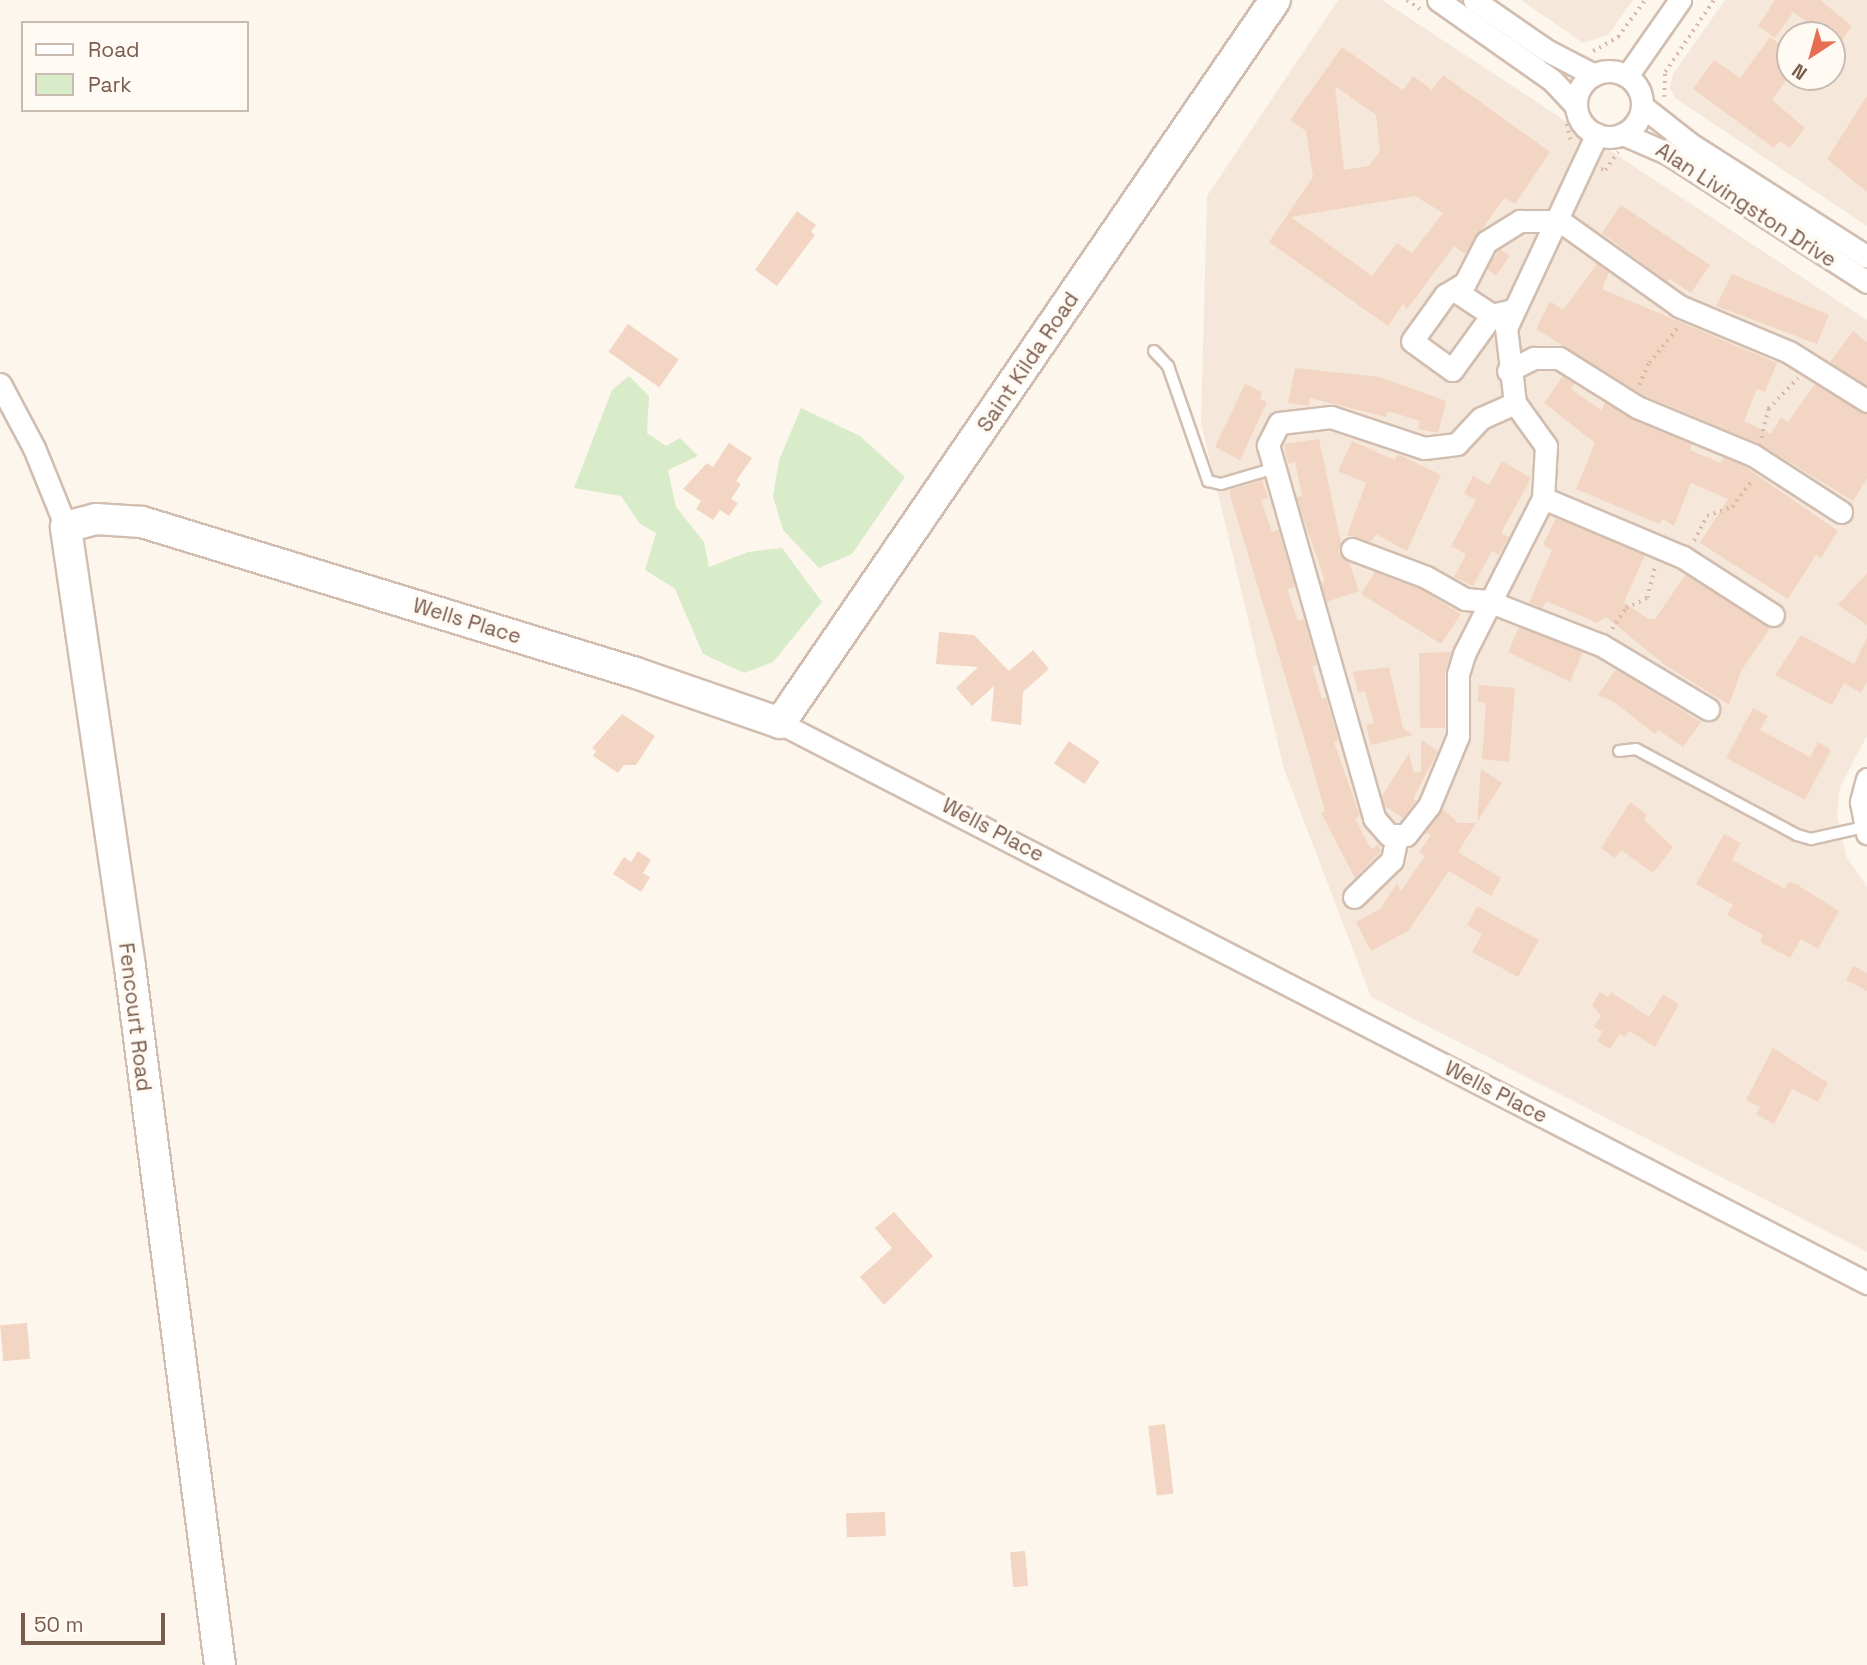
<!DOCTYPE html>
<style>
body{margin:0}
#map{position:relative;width:1867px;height:1665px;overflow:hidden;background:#fdf6ec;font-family:"Space Grotesk",sans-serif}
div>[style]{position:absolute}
.residential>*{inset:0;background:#f5e8da}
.green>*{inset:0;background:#d8ecc9}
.building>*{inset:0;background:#f3d5c3;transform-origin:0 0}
.path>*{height:3.5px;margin-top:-1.75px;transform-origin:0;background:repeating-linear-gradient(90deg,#d9b8a5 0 2px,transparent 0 7px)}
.roads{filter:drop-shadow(2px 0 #d1beb0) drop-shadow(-2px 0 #d1beb0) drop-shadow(0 2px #d1beb0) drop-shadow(0 -2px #d1beb0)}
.lane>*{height:10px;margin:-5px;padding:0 5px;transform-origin:5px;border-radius:5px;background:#fff}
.street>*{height:21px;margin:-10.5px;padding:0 10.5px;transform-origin:10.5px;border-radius:10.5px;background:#fff}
.street>.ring{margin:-10.5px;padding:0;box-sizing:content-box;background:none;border:21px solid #fff;border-radius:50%}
.secondary>*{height:30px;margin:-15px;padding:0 15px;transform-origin:15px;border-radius:15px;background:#fff}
span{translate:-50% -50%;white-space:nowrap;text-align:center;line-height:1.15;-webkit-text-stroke:7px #fffaf3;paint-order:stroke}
.street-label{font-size:21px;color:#7a5c4d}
.legend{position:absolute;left:21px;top:21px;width:228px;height:91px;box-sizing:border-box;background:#fffaf3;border:2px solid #cabbb1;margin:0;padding:9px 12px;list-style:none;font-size:21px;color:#7a5c4d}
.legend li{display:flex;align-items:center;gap:14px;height:35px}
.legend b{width:35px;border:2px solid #cabbb1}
.north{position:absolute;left:1776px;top:21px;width:70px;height:70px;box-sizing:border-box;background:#fffaf3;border:2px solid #cabbb1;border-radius:50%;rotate:216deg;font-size:19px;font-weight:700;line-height:28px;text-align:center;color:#7a5c4d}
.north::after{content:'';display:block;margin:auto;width:24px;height:32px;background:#e76f51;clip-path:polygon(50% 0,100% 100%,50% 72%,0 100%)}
.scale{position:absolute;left:21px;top:1613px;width:144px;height:32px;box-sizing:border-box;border:4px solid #7a5c4d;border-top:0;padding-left:9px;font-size:21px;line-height:24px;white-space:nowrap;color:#7a5c4d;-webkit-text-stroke:5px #fffaf3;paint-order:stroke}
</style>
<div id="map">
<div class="residential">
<i style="clip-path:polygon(1338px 0,1382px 0,1867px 320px,1867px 736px,1840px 787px,1837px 816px,1846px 856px,1867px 887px,1867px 1252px,1371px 997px,1284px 769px,1201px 423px,1207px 196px)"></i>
<i style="clip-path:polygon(1521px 0,1633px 0,1608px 35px,1583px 43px)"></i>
<i style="clip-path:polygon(evenodd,1725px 0,1867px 0,1867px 226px,1675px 98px,1670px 88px,1673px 74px,1725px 0,1790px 35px,1832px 35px,1832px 77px,1790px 77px,1790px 35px)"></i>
</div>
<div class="green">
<i style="clip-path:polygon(629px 376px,649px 396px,647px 433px,666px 446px,680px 438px,698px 456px,668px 470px,676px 507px,704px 542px,709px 567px,748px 552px,782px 548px,822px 602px,773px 662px,744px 673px,703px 654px,675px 589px,645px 570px,656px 533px,640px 524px,621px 496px,574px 488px,612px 390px)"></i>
<i style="clip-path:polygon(801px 408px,860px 436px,905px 477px,852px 554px,819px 568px,783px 530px,773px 496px,779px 460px)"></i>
</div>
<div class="building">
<i style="clip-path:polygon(1775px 0,1820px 0,1852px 26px,1842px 40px,1832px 34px,1832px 25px,1825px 35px,1793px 12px,1775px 38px,1758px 26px)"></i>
<i style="clip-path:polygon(1770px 37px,1790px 52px,1790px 75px,1772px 100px,1805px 128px,1790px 148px,1780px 141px,1774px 148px,1693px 89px,1714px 60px,1740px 78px)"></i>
<i style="clip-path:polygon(evenodd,1342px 47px,1403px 90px,1413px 76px,1432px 90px,1443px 75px,1550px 152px,1515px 204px,1504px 198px,1465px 254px,1454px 246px,1407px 309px,1403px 304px,1388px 326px,1269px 242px,1313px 177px,1306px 131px,1290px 120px,1342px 47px,1335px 86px,1376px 115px,1380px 151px,1369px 166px,1344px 170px,1335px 86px,1342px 47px,1415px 196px,1443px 213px,1412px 253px,1397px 243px,1372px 276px,1291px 217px,1415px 196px)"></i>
<i style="clip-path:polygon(1867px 96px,1867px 192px,1827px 159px)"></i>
<i style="clip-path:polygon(1621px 205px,1710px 265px,1691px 293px,1670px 279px,1668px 282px,1602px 233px)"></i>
<i style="clip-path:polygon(797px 211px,816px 225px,811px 232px,815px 235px,777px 286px,755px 270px)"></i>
<i style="left:1500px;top:249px;width:12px;height:24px;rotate:35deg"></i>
<i style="clip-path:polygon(1597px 264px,1609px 272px,1602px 289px,1777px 363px,1765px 392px,1757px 389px,1744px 421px,1771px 434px,1781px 417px,1788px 422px,1815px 384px,1867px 414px,1867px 478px,1853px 501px,1758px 443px,1643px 395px,1536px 329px,1550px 301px,1563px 310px)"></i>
<i style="clip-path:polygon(1732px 274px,1829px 315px,1817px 344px,1716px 306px)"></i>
<i style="left:628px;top:324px;width:62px;height:34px;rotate:35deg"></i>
<i style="clip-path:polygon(1853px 331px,1867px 342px,1867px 386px,1830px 362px)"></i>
<i style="clip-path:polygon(1295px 368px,1380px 377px,1446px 401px,1438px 433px,1418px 429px,1420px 421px,1388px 411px,1386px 417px,1310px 398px,1309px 406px,1288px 403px)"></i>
<i style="clip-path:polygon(1563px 376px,1575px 383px,1571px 389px,1601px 410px,1605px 403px,1692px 444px,1690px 450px,1721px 463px,1724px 457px,1741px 464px,1838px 531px,1821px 558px,1816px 555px,1788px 599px,1700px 543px,1728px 499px,1691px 483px,1674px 526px,1663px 519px,1659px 524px,1576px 489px,1595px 443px,1544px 403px)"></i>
<i style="clip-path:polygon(1245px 384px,1262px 392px,1260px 399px,1267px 402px,1240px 460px,1215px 447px)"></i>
<i style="clip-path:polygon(1319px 439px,1341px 542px,1339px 552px,1349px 562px,1359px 591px,1326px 602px,1321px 583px,1325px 581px,1296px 497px,1302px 496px,1295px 462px,1288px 464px,1284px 444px)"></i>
<i style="clip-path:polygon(1352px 441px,1395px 460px,1398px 454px,1441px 475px,1407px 551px,1376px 534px,1371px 542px,1347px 535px,1366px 483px,1338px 471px)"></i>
<i style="clip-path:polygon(729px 443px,752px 458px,736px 481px,741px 484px,731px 499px,738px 503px,729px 516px,720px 510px,713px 520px,696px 509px,701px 501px,683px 489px,707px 463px,713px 467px)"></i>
<i style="clip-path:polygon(1502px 461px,1531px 478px,1501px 533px,1509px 537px,1499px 555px,1492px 551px,1473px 586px,1454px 577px,1466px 554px,1451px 546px,1476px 500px,1464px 493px,1473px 476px,1489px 485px)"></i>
<i style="clip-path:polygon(1262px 480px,1268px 498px,1261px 500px,1272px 532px,1279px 530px,1295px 587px,1287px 589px,1298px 621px,1304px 619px,1317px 665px,1312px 666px,1322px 699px,1326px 697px,1338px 740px,1334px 742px,1360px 816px,1355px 819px,1371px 849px,1378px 845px,1381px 851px,1355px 878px,1321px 813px,1325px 811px,1310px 758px,1230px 495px,1230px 490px)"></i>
<i style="clip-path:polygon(1556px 518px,1645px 555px,1624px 602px,1648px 619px,1655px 619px,1686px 574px,1770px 628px,1741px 671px,1729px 705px,1665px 665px,1606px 617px,1597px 623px,1546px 601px,1543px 608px,1529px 603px,1552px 550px,1543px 545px)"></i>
<i style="clip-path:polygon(1375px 572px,1420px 589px,1461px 614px,1441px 644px,1361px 594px)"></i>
<i style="clip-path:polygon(1867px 573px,1867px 625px,1838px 605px)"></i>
<i style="clip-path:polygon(1519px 627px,1583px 652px,1570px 682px,1508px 652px)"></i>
<i style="clip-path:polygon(939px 632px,974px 635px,1009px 671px,1033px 650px,1049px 669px,1023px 692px,1021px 725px,991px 721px,994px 686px,972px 706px,956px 688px,978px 667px,936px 664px)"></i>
<i style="clip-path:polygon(1801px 635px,1854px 664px,1867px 637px,1867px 682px,1861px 693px,1844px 683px,1832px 705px,1775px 675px)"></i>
<i style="clip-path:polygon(1451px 652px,1445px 674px,1445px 728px,1420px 728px,1419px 653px)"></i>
<i style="clip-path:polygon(1389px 667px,1403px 728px,1413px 735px,1371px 745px,1366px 725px,1374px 723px,1365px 691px,1358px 692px,1353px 672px)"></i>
<i style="clip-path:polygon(1616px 669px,1701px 722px,1683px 747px,1658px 730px,1655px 734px,1614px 702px,1598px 695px)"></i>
<i style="clip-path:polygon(1479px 685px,1515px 688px,1509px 762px,1482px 759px,1486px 703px,1478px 702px)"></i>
<i style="clip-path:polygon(1753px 708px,1768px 716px,1760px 730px,1810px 757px,1818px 742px,1831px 750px,1805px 800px,1726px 758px)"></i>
<i style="clip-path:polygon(622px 714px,655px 736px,636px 765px,624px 765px,618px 773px,593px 756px,596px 751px,592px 748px)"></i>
<i style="clip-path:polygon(1421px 740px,1438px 751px,1413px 799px,1416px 801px,1403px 818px,1384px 806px,1382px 796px,1409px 753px,1414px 773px,1421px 772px)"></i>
<i style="left:1069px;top:741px;width:37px;height:27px;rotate:34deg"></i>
<i style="clip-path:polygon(1481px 769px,1502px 783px,1477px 822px)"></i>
<i style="clip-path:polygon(1630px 802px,1647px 815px,1644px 820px,1673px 847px,1653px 873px,1621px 850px,1615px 858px,1601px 848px)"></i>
<i style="clip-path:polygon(1443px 809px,1458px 823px,1476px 823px,1458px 852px,1501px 878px,1491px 896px,1449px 871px,1408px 931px,1371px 951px,1356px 922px,1380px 909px,1397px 883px,1401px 891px,1425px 856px,1419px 852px,1431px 835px,1425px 832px)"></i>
<i style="clip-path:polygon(1724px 834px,1741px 843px,1732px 860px,1785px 889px,1789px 882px,1796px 884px,1839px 911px,1818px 949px,1801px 939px,1790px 958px,1760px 942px,1763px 935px,1727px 915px,1733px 905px,1696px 884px)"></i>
<i style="clip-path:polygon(638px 851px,651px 860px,643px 873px,650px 877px,641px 892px,613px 874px,624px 857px,631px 862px)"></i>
<i style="clip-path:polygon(1477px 906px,1539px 940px,1518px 977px,1472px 952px,1482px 934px,1467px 925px)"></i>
<i style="clip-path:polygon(1853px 966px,1867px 973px,1867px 991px,1846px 980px)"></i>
<i style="clip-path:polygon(1600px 992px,1608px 997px,1611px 992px,1649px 1017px,1663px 994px,1679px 1004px,1655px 1047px,1629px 1031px,1625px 1037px,1620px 1034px,1610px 1049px,1597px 1041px,1603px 1032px,1594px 1027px,1601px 1016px,1592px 1005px)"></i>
<i style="clip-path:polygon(1773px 1048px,1828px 1083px,1818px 1102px,1792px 1089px,1774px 1124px,1756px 1114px,1760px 1107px,1746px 1100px)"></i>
<i style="clip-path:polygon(894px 1212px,933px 1256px,884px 1305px,860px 1277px,892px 1248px,875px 1228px)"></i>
<i style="left:27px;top:1323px;width:36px;height:27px;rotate:85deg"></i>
<i style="left:1165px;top:1424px;width:70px;height:17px;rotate:83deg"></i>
<i style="left:885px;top:1512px;width:24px;height:39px;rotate:88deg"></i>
<i style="left:1025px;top:1551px;width:35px;height:15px;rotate:85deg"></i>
</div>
<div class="path">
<i style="left:1407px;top:0;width:16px;rotate:35deg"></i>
<i style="left:1593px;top:51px;width:29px;rotate:-29deg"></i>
<i style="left:1618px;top:37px;width:46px;rotate:-53.9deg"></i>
<i style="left:1664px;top:97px;width:25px;rotate:-88deg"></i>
<i style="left:1665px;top:72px;width:87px;rotate:-55.8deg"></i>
<i style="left:1567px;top:124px;width:17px;rotate:77deg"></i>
<i style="left:1601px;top:169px;width:4px;rotate:14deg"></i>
<i style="left:1605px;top:170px;width:22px;rotate:-54deg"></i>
<i style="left:1639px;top:385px;width:24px;rotate:-66deg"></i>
<i style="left:1649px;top:363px;width:49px;rotate:-50.8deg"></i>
<i style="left:1761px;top:438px;width:30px;rotate:-76deg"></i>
<i style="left:1768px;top:409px;width:43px;rotate:-45.9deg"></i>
<i style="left:1694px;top:541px;width:28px;rotate:-63deg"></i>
<i style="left:1707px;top:516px;width:27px;rotate:-20deg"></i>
<i style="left:1732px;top:507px;width:35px;rotate:-53deg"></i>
<i style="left:1612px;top:629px;width:25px;rotate:-56deg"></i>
<i style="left:1626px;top:608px;width:23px;rotate:-25deg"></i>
<i style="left:1647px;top:598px;width:34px;rotate:-76deg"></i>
</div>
<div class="roads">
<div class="lane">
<i style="left:1154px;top:351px;width:21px;rotate:47deg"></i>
<i style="left:1168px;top:366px;width:122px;rotate:70.8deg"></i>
<i style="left:1208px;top:481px;width:13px;rotate:13deg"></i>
<i style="left:1221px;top:484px;width:53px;rotate:-16.4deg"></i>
<i style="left:1619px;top:751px;width:17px;rotate:-7deg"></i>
<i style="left:1636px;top:749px;width:183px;rotate:28.1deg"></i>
<i style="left:1797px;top:835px;width:15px;rotate:16deg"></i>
<i style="left:1811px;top:839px;width:54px;rotate:-12.8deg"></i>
</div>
<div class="street">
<i style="left:1438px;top:0;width:139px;rotate:35.1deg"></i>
<i style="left:1552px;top:80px;width:35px;rotate:47deg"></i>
<i style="left:1474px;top:0;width:88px;rotate:34.8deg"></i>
<i style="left:1546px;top:50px;width:54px;rotate:27.5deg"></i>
<i class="ring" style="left:1576px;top:71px;width:45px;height:45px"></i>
<i style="left:1627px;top:76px;width:93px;rotate:-55.1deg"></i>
<i style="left:1642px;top:106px;width:60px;rotate:38.2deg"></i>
<i style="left:1689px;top:143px;width:211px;rotate:32.6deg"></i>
<i style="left:1623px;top:134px;width:48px;rotate:23.4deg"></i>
<i style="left:1667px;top:153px;width:238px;rotate:32.8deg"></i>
<i style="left:1454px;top:290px;width:45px;rotate:33.3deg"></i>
<i style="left:1513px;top:310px;width:22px;rotate:167deg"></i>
<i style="left:1492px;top:315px;width:68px;rotate:126deg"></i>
<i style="left:1452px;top:370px;width:49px;rotate:-144.1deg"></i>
<i style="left:1412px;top:341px;width:57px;rotate:-54.3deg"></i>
<i style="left:1445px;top:295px;width:23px;rotate:-31deg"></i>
<i style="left:1465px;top:283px;width:46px;rotate:-62.9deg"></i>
<i style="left:1486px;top:242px;width:40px;rotate:-32deg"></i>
<i style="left:1520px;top:221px;width:40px"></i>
<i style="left:1560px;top:221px;width:146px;rotate:35.5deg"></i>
<i style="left:1679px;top:306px;width:119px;rotate:22.7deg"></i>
<i style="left:1789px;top:352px;width:92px;rotate:32.1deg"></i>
<i style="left:1508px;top:371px;width:29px;rotate:-27deg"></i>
<i style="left:1534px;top:358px;width:25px"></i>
<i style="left:1559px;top:358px;width:92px;rotate:32.1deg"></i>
<i style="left:1637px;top:407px;width:126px;rotate:22.5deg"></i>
<i style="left:1753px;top:455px;width:105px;rotate:32.9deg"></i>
<i style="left:0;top:384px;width:72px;rotate:62deg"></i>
<i style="left:34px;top:448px;width:85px;rotate:67.9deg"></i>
<i style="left:1515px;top:403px;width:37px;rotate:156deg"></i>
<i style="left:1481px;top:418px;width:35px;rotate:133deg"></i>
<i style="left:1457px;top:444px;width:33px;rotate:173deg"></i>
<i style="left:1424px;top:448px;width:98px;rotate:-161.6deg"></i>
<i style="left:1331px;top:417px;width:52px;rotate:173.4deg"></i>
<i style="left:1279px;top:423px;width:25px;rotate:117deg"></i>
<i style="left:1268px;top:445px;width:388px;rotate:74.1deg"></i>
<i style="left:1374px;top:818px;width:23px;rotate:49deg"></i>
<i style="left:1389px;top:835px;width:17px"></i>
<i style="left:1406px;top:835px;width:37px;rotate:-52deg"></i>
<i style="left:1429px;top:806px;width:76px;rotate:-67.5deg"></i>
<i style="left:1458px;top:736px;width:62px;rotate:-90deg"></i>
<i style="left:1458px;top:674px;width:21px;rotate:-73deg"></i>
<i style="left:1464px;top:654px;width:175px;rotate:-63.1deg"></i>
<i style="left:1543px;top:498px;width:52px;rotate:-86.7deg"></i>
<i style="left:1546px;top:446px;width:53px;rotate:-125.8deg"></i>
<i style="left:1515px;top:403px;width:76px;rotate:-96.8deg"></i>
<i style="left:1506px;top:328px;width:214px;rotate:-64.9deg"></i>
<i style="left:1543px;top:498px;width:152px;rotate:22.9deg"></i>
<i style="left:1683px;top:557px;width:107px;rotate:32.8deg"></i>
<i style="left:1352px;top:549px;width:79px;rotate:20.7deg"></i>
<i style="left:1426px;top:577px;width:45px;rotate:29.4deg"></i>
<i style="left:1465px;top:599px;width:23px;rotate:5deg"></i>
<i style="left:1488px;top:601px;width:121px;rotate:21.3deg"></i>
<i style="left:1601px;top:645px;width:125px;rotate:30.9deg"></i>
<i style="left:780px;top:723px;width:1223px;rotate:27.26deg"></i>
<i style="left:1867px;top:779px;width:24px;rotate:105deg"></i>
<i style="left:1861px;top:802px;width:32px;rotate:79deg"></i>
<i style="left:1354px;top:897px;width:53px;rotate:-44.2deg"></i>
<i style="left:1392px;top:860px;width:24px;rotate:-78deg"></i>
</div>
<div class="secondary">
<i style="left:220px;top:1665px;width:704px;rotate:-97.35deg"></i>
<i style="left:130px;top:967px;width:445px;rotate:-98.3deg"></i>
<i style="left:66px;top:527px;width:31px;rotate:-15deg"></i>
<i style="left:96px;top:519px;width:46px;rotate:3.7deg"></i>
<i style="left:142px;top:522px;width:517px;rotate:17deg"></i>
<i style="left:636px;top:673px;width:152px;rotate:19.1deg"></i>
<i style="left:780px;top:723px;width:876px;rotate:-55.6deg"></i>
</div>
</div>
<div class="street-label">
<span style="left:1746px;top:205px;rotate:33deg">Alan Livingston Drive</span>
<span style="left:1028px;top:362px;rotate:-56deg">Saint Kilda Road</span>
<span style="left:467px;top:621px;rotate:17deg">Wells Place</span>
<span style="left:993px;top:830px;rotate:28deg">Wells Place</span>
<span style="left:135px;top:1017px;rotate:83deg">Fencourt Road</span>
<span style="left:1496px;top:1092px;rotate:27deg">Wells Place</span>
</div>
<ul class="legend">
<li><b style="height:9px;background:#fff"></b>Road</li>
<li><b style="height:19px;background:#d8ecc9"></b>Park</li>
</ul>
<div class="north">N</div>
<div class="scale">50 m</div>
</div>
